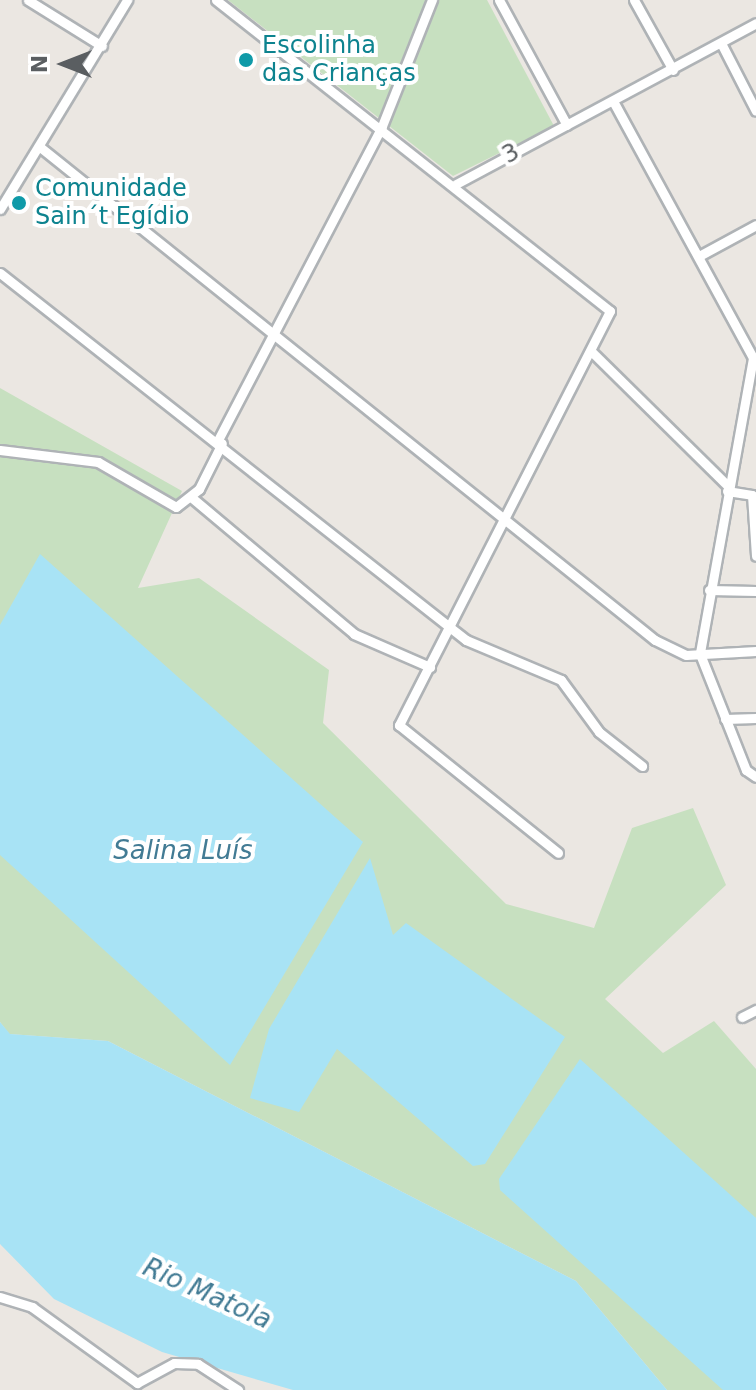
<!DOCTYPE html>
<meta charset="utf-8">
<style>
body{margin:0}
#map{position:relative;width:756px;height:1390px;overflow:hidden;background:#ebe7e2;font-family:"DejaVu Sans",sans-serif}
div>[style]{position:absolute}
.green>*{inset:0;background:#c7e0c0}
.water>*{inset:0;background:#a8e3f5}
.roads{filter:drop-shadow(2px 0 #afb3b6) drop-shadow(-2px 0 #afb3b6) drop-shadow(0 2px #afb3b6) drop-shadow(0 -2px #afb3b6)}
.minor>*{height:9px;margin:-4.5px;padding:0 4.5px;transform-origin:4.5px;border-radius:4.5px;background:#fff}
.dots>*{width:22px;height:22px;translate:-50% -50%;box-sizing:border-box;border:4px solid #fff;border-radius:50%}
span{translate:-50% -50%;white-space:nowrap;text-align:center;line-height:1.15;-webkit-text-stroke:8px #fff;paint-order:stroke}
.culture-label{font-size:24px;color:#0d838f}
.left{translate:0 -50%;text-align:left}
.street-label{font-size:24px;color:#5a5e61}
.water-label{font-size:26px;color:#427b94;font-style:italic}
.north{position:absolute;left:24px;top:24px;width:80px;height:80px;-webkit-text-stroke:6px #fff;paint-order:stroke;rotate:270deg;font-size:22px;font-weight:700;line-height:32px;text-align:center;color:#5a5e61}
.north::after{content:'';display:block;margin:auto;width:28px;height:36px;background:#5a5e61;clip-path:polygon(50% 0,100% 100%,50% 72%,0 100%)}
</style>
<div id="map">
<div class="green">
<i style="clip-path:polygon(228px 0,487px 0,554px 126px,453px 176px)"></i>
<i style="clip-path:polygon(0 388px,182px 491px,138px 588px,199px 578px,329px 670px,323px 723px,506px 904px,594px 928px,632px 828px,693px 808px,726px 885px,605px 999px,663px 1053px,714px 1021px,756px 1069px,756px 1390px,667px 1390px,576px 1281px,108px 1041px,9px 1034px,0 1022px)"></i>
</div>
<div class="water">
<i style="clip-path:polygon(40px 554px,363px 842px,230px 1065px,0 855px,0 625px)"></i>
<i style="clip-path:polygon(370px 858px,393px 935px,406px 923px,565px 1037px,485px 1164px,473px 1166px,337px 1049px,299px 1112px,250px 1098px,269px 1029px)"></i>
<i style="clip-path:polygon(0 1022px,10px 1034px,108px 1041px,576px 1281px,667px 1390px,293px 1390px,162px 1352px,54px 1299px,0 1244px)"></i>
<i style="clip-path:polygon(580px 1059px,756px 1218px,756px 1390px,723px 1390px,500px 1190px,499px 1179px)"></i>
</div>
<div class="roads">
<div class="minor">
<i style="left:28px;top:0;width:87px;rotate:31.9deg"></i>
<i style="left:216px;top:0;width:502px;rotate:38.29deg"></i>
<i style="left:610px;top:311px;width:465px;rotate:117deg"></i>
<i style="left:399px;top:725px;width:204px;rotate:38.8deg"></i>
<i style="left:499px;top:0;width:142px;rotate:61.5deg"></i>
<i style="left:634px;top:0;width:80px;rotate:60.9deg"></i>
<i style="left:721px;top:43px;width:76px;rotate:62.8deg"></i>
<i style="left:613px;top:101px;width:296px;rotate:61.4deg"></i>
<i style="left:40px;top:147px;width:788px;rotate:38.72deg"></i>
<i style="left:655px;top:640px;width:34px;rotate:26deg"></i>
<i style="left:686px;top:655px;width:70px;rotate:-3.3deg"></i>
<i style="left:456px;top:184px;width:340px;rotate:-28.2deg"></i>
<i style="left:0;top:209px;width:245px;rotate:-58.7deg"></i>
<i style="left:699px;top:256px;width:65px;rotate:-28.5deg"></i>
<i style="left:0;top:273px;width:593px;rotate:38.22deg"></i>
<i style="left:466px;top:640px;width:103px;rotate:22.8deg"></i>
<i style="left:561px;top:680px;width:64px;rotate:53.8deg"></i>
<i style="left:599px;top:732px;width:55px;rotate:38.3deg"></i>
<i style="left:593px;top:353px;width:190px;rotate:44.6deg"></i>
<i style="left:753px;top:358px;width:301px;rotate:100.2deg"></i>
<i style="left:700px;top:654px;width:125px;rotate:68.4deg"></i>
<i style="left:746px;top:770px;width:12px;rotate:35deg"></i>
<i style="left:218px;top:440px;width:354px;rotate:-62.4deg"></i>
<i style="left:382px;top:126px;width:136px;rotate:-68.4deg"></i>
<i style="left:0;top:450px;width:99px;rotate:7deg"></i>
<i style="left:98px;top:462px;width:90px;rotate:30deg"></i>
<i style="left:176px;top:507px;width:29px;rotate:-38deg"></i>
<i style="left:199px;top:489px;width:51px;rotate:-63.4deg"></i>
<i style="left:727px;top:491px;width:25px;rotate:9deg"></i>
<i style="left:752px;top:495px;width:61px;rotate:86.2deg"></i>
<i style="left:191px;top:497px;width:213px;rotate:40deg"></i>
<i style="left:354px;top:634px;width:83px;rotate:23.5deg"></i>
<i style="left:709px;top:590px;width:47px;rotate:1.2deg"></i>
<i style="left:725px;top:719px;width:31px;rotate:-2deg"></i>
<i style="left:742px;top:1017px;width:16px;rotate:-27deg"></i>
<i style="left:0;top:1297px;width:34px;rotate:17deg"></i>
<i style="left:32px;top:1307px;width:130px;rotate:35.9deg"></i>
<i style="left:137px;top:1383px;width:42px;rotate:-28.4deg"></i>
<i style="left:174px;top:1363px;width:24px;rotate:2deg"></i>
<i style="left:198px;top:1364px;width:48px;rotate:33deg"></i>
</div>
</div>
<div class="dots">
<i style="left:246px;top:60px;background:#0f9aa8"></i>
<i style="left:19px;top:203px;background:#0f9aa8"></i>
</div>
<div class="culture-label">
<span class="left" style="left:262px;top:60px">Escolinha<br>das Crianças</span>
<span class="left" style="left:35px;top:203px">Comunidade<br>Sain´t Egídio</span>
</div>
<div class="street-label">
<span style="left:511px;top:154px;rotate:-28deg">3</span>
</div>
<div class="water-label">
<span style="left:183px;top:851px">Salina Luís</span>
<span style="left:207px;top:1294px;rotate:24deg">Rio Matola</span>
</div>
<div class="north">N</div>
</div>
